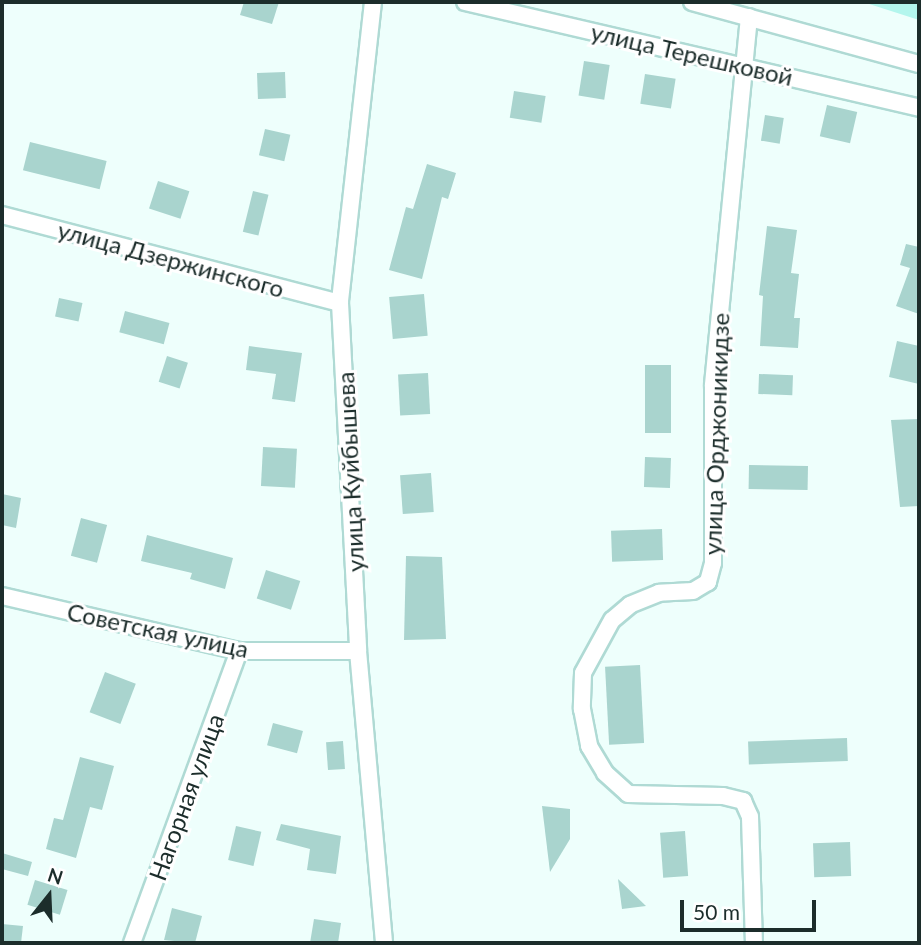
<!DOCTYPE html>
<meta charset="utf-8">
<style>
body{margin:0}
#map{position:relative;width:921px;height:945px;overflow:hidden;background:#eefffc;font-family:Lato,sans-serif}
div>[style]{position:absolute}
.green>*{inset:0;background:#b3f6ed}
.building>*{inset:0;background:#a9d4ce;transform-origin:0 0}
.roads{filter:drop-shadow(2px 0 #afdad4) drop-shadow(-2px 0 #afdad4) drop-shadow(0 2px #afdad4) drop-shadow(0 -2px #afdad4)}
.minor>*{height:16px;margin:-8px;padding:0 8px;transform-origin:8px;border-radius:8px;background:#fff}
span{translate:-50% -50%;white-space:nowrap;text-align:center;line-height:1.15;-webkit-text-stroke:6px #fff;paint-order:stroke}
.street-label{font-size:24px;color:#1c2d2b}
.frame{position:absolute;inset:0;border:4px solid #1c2d2b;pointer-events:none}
.north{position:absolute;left:14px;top:861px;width:70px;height:70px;-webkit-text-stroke:5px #fff;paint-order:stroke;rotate:18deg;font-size:19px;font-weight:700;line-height:28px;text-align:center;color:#1c2d2b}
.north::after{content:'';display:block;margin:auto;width:24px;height:32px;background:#1c2d2b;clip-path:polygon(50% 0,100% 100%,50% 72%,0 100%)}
.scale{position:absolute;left:680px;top:900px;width:136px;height:32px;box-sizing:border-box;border:4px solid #1c2d2b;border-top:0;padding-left:9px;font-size:21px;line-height:24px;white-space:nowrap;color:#1c2d2b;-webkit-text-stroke:5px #fff;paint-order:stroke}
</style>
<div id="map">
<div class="green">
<i style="clip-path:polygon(863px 2px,919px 2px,919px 20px)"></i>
</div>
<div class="building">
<i style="clip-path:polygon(244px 2px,279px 2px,272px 24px,240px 15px)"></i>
<i style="left:584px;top:61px;width:26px;height:35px;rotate:9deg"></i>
<i style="left:285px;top:72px;width:26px;height:28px;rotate:88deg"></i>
<i style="left:645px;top:74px;width:31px;height:30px;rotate:9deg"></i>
<i style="left:514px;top:91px;width:32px;height:27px;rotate:9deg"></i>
<i style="left:827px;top:105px;width:31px;height:32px;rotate:13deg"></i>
<i style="left:765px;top:115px;width:19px;height:26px;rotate:9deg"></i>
<i style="left:265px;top:129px;width:26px;height:27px;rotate:13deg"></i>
<i style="left:30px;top:142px;width:79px;height:29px;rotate:14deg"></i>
<i style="clip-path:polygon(427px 164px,456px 173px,448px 199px,442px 197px,422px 279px,389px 270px,406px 207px,413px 209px)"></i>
<i style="left:158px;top:181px;width:33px;height:29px;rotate:18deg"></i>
<i style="left:253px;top:191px;width:16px;height:42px;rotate:14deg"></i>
<i style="clip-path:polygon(767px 226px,797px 230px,791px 273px,799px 274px,794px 318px,800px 318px,798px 348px,760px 346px,763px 296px,759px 295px)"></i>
<i style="clip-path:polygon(906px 244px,919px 247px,919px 314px,896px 306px,910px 268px,900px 265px)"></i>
<i style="left:424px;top:294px;width:42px;height:35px;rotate:85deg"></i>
<i style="left:59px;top:298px;width:24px;height:19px;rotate:12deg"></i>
<i style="left:125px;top:311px;width:46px;height:22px;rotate:15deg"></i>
<i style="clip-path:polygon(897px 341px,919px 346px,919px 384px,889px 377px)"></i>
<i style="clip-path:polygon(249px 346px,302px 353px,295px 402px,272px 399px,276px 374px,246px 370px)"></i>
<i style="left:167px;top:356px;width:22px;height:27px;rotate:18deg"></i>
<i style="left:645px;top:365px;width:26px;height:68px"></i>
<i style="left:428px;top:373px;width:41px;height:30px;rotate:87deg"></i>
<i style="left:759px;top:374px;width:34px;height:20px;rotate:2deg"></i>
<i style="clip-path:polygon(919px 419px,919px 506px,900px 507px,891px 420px)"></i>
<i style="left:263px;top:447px;width:34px;height:39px;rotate:3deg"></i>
<i style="left:645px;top:457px;width:26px;height:30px;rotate:2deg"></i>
<i style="left:749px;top:465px;width:59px;height:24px;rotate:1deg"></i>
<i style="left:431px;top:473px;width:39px;height:31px;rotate:86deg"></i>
<i style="clip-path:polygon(2px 494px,21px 498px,16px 528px,2px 525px)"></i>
<i style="left:81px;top:518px;width:27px;height:39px;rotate:15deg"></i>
<i style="left:662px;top:529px;width:31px;height:51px;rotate:88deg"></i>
<i style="clip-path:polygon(147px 535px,233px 558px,225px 589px,190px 579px,192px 573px,141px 561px)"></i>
<i style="clip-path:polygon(406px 556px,442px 557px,446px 639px,404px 640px)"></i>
<i style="left:266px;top:570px;width:36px;height:30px;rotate:18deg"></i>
<i style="left:640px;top:665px;width:78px;height:35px;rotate:87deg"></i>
<i style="left:105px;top:672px;width:33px;height:43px;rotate:21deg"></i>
<i style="left:273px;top:723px;width:31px;height:23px;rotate:15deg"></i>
<i style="left:847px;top:738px;width:23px;height:99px;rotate:88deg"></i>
<i style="left:343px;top:741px;width:28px;height:17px;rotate:86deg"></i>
<i style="clip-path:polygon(80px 757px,114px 766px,102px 810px,90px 807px,76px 858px,46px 849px,54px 818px,63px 820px)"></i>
<i style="clip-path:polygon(542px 806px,570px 809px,570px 839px,550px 872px)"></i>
<i style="clip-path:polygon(281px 824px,341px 836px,336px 874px,307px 870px,310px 849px,276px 840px)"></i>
<i style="left:236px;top:826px;width:26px;height:35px;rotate:13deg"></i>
<i style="left:685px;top:831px;width:45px;height:25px;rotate:86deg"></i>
<i style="left:850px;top:842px;width:34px;height:37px;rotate:88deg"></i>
<i style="clip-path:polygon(2px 853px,32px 862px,28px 876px,2px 869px)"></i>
<i style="clip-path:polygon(618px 879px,646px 906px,622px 909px)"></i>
<i style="left:35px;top:880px;width:34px;height:26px;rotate:17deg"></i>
<i style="clip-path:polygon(172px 908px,202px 916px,195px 943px,164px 940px)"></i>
<i style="clip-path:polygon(314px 919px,341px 923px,338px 943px,310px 943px)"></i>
<i style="clip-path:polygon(2px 924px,23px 926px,21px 943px,2px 943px)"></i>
</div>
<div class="roads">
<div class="minor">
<i style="left:373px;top:2px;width:303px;rotate:96.3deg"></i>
<i style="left:340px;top:303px;width:348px;rotate:87deg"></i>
<i style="left:358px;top:651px;width:293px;rotate:84.9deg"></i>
<i style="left:465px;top:2px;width:466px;rotate:13.1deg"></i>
<i style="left:692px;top:2px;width:235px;rotate:15.3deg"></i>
<i style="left:749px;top:17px;width:371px;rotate:95.6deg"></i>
<i style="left:713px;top:386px;width:177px;rotate:90deg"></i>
<i style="left:713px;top:563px;width:20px;rotate:105deg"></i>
<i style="left:708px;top:582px;width:17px;rotate:149deg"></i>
<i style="left:693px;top:591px;width:34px;rotate:177deg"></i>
<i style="left:659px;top:593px;width:31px;rotate:158deg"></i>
<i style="left:630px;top:605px;width:23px;rotate:140deg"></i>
<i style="left:612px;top:620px;width:60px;rotate:118.7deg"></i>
<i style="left:583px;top:673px;width:36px;rotate:92deg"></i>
<i style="left:582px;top:709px;width:38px;rotate:79deg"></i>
<i style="left:589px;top:746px;width:31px;rotate:59deg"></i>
<i style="left:605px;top:773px;width:31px;rotate:42deg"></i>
<i style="left:628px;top:794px;width:95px;rotate:1.2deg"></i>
<i style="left:723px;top:796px;width:21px;rotate:14deg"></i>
<i style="left:743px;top:801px;width:17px;rotate:66deg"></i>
<i style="left:750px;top:817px;width:126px;rotate:88.2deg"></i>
<i style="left:2px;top:215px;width:349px;rotate:14.6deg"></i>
<i style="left:2px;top:596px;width:243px;rotate:13.1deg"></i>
<i style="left:239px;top:651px;width:119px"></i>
<i style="left:132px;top:943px;width:311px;rotate:-69.9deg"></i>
</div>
</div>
<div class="street-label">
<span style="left:692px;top:54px;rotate:13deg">улица Терешковой</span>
<span style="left:171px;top:259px;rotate:15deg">улица Дзержинского</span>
<span style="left:716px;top:434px;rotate:-88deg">улица Орджоникидзе</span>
<span style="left:350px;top:472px;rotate:-93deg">улица Куйбышева</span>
<span style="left:158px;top:630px;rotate:12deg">Советская улица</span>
<span style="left:186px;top:797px;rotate:-70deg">Нагорная улица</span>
</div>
<div class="frame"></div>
<div class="north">N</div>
<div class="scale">50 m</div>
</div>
